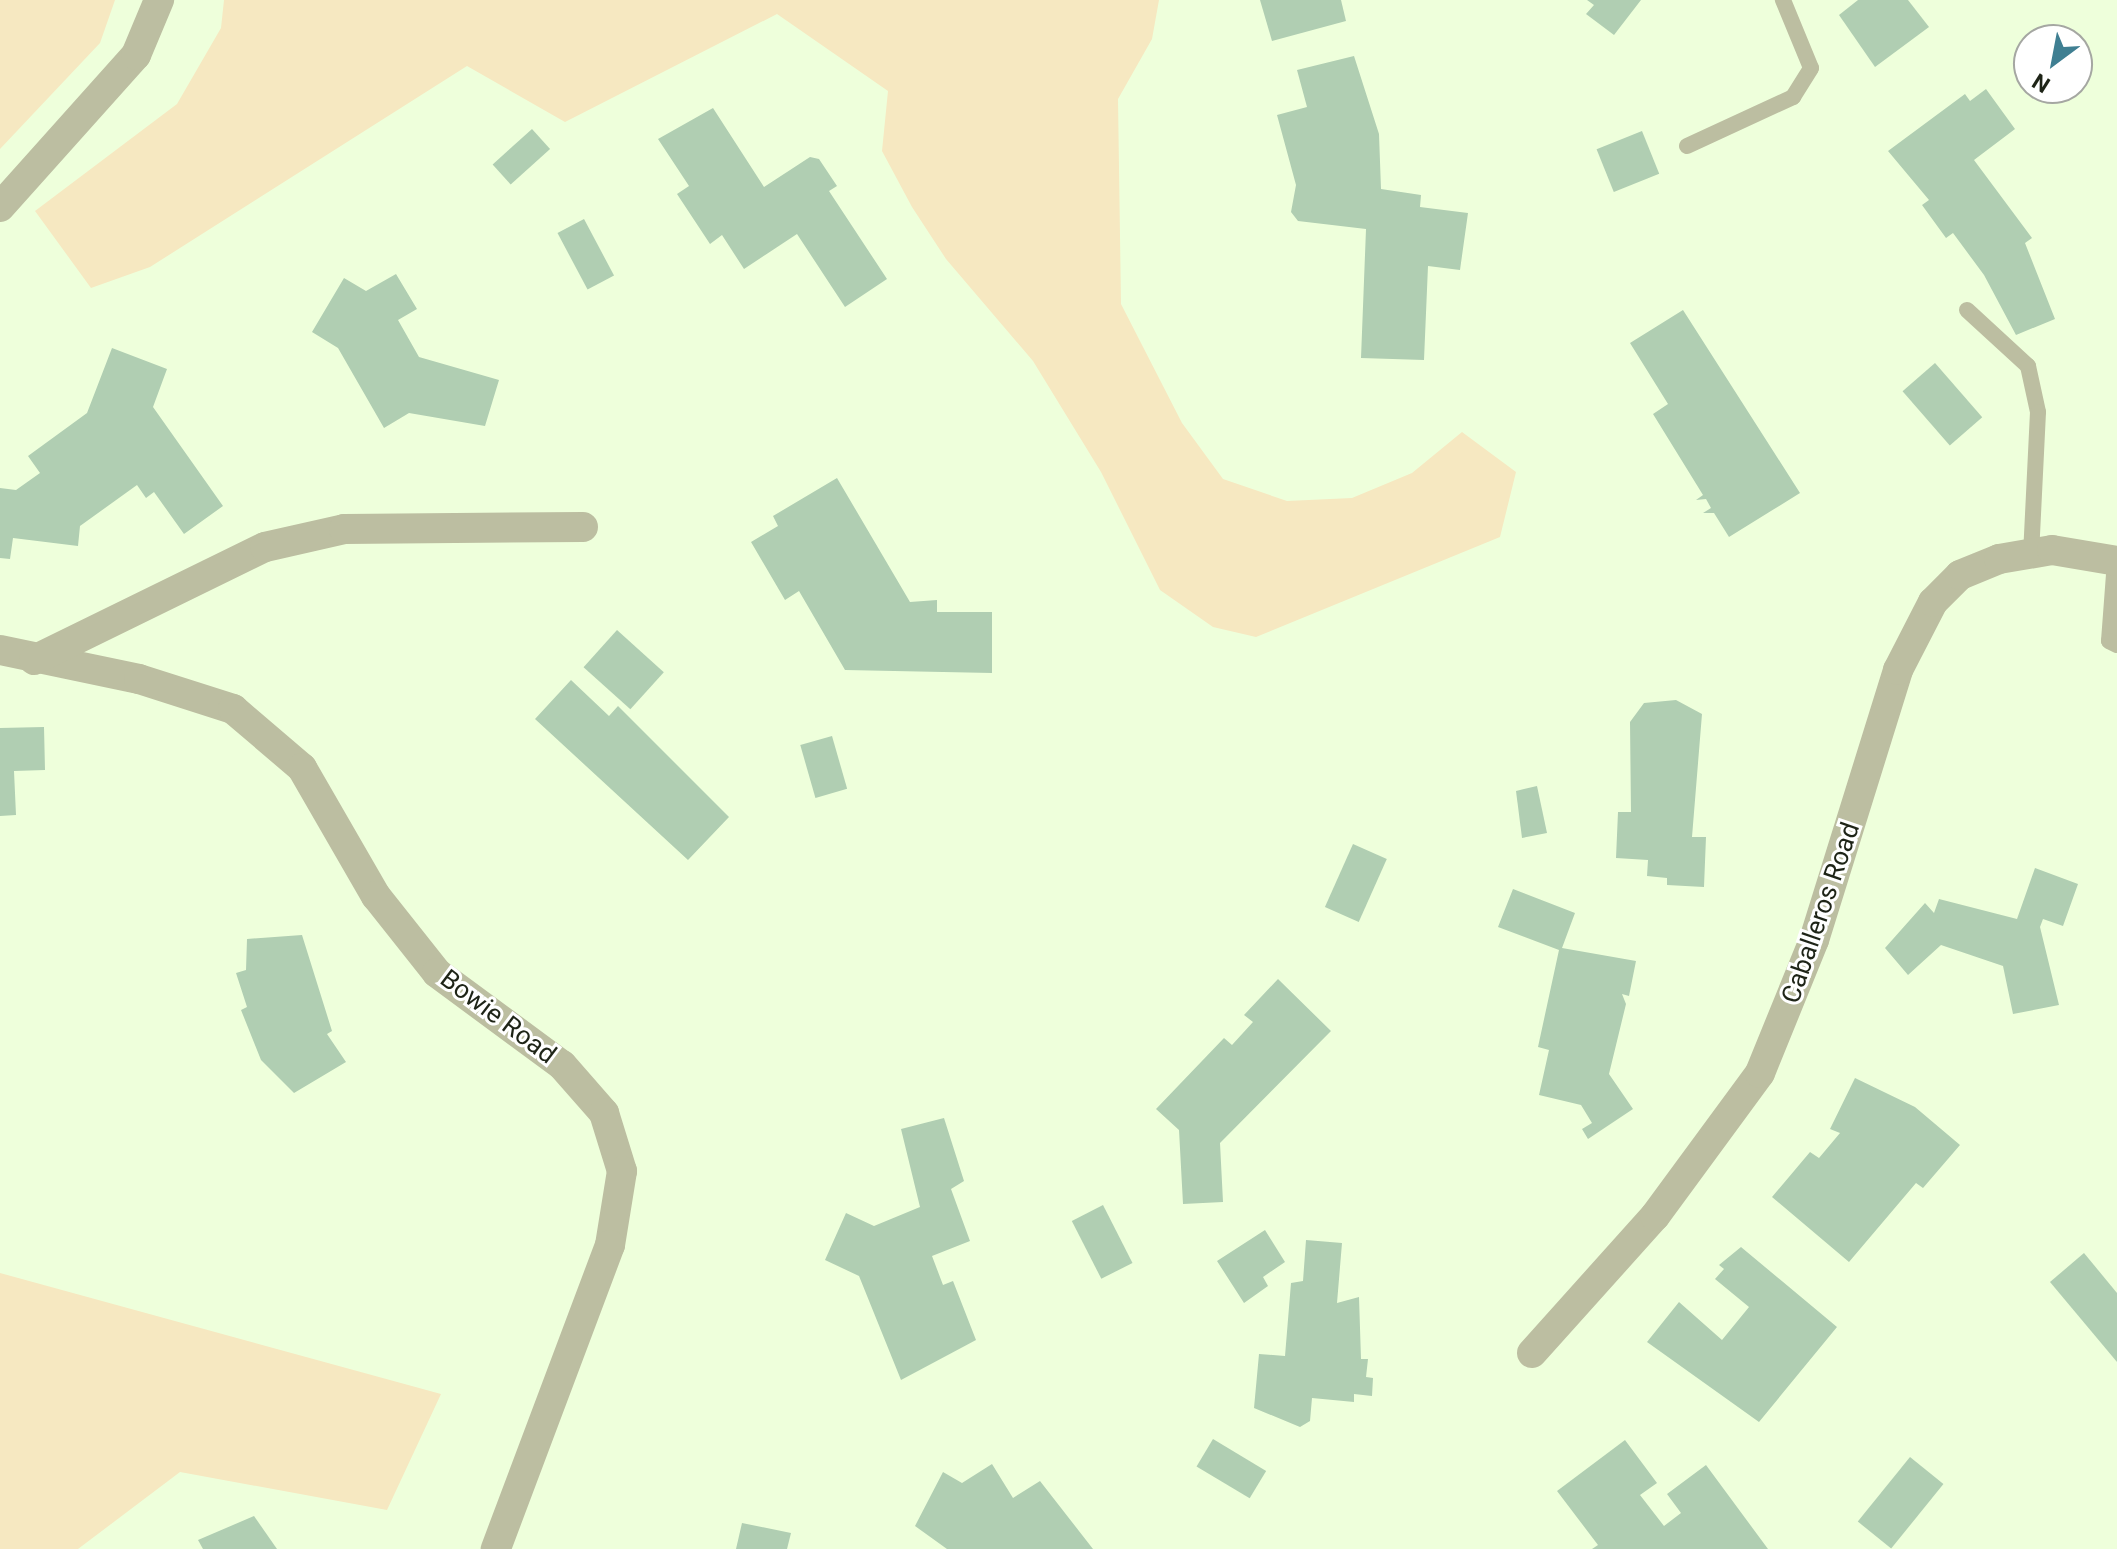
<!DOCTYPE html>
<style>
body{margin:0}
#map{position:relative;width:2117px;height:1549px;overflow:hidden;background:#eeffdb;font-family:Roboto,sans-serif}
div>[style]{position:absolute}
.green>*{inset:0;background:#f6e8c1}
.building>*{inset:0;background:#b0ceb2;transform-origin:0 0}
.service>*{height:16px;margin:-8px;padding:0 8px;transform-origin:8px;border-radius:8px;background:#bcbea1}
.minor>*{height:30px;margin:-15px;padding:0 15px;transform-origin:15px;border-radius:15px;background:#bcbea1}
span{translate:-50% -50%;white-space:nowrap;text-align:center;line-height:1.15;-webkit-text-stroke:6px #fff;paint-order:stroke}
.street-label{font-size:26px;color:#1e2417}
.north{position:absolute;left:2013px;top:24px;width:80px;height:80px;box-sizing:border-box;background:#fff;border:2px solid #a5a7a2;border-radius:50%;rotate:212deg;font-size:22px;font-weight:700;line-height:32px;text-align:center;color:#1e2417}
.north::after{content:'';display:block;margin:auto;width:28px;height:36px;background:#3f7f92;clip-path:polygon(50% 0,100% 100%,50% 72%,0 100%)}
</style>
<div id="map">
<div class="green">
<i style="clip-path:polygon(0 0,115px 0,100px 43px,0 149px)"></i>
<i style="clip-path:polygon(224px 0,1159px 0,1152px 39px,1118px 99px,1121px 304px,1182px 423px,1223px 479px,1287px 501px,1352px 498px,1412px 473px,1462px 432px,1516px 472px,1500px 537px,1256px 637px,1213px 627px,1160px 590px,1101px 472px,1033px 361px,946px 259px,912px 207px,882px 151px,888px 91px,777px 14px,565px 122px,467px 66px,150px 267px,91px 288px,35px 211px,177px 104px,221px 28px)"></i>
<i style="clip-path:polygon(0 1273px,441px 1394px,387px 1510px,180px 1472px,78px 1549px,0 1549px)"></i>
</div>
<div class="building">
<i style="clip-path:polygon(1260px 0,1341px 0,1346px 21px,1272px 41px)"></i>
<i style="clip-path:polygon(1587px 0,1641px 0,1614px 35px,1586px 14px,1594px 5px)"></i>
<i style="clip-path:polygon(1858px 0,1908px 0,1929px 27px,1875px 67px,1839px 15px)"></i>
<i style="clip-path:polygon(1354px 56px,1379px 134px,1381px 189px,1421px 195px,1420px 207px,1468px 213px,1460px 270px,1428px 266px,1424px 360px,1361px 358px,1366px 229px,1298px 221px,1291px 212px,1296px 185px,1277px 115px,1307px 107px,1297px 70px)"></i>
<i style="clip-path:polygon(1986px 89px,2015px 129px,1974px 160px,2032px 238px,2025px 243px,2055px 319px,2016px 335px,1984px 275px,1953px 233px,1946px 238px,1922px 205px,1929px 200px,1888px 151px,1965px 94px,1970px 101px)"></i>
<i style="clip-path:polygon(713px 108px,764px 187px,810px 157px,819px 159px,837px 186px,829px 191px,887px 279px,845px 307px,797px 234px,744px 269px,722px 235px,710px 244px,677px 194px,689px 186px,658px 139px)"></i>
<i style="left:532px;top:129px;width:27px;height:53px;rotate:48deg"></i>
<i style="left:1642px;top:131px;width:46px;height:49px;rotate:68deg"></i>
<i style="left:584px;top:219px;width:64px;height:30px;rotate:62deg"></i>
<i style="clip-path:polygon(396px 274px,417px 309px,398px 320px,419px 357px,499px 380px,485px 426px,409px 413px,384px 428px,338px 348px,312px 332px,344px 278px,366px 291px)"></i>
<i style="clip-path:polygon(1683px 310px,1800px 493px,1729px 537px,1714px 513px,1703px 513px,1711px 508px,1706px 499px,1696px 500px,1703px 495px,1653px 414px,1668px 404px,1630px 343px)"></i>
<i style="clip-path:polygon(112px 348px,167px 369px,153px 407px,223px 506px,184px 534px,154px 492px,146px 498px,137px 485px,80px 526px,78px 546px,13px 538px,10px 559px,0 558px,0 488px,16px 490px,40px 473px,28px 456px,87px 413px)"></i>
<i style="left:1935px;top:363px;width:72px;height:43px;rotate:49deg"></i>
<i style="clip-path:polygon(837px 478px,910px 602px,937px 600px,937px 612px,992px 612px,992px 673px,845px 670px,799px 591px,785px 600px,751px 542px,778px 526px,773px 516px)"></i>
<i style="left:617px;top:630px;width:63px;height:50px;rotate:42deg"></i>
<i style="clip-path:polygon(571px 680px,609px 716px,618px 706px,729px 817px,688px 860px,535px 719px)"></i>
<i style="clip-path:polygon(1676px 700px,1702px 714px,1692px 837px,1706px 837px,1704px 887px,1667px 885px,1667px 878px,1647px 876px,1648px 860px,1616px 858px,1618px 812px,1631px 812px,1630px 722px,1644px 703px)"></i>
<i style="clip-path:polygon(44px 727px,45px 770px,14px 771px,16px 815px,0 816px,0 728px)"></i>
<i style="left:832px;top:736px;width:55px;height:33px;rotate:74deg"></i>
<i style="clip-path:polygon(1537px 786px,1547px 833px,1522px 838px,1516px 791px)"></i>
<i style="left:1353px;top:844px;width:37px;height:69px;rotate:24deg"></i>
<i style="clip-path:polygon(2035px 868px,2078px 884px,2063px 926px,2043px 919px,2040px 927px,2059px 1005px,2013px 1014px,2003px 966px,1941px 945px,1908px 975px,1885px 948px,1925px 903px,1934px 913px,1939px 899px,2017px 919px)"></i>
<i style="clip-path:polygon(1513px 889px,1575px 913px,1562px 948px,1636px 961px,1629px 996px,1622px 994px,1626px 1004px,1609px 1074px,1633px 1109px,1588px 1139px,1582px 1129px,1592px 1123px,1581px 1105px,1539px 1095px,1549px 1050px,1538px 1047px,1559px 950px,1498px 927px)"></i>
<i style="clip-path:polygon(302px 935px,332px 1031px,327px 1034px,346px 1062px,294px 1093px,261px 1060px,241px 1010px,247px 1007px,236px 973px,246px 970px,247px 939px)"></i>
<i style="clip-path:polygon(1278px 979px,1331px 1031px,1220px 1143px,1223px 1202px,1183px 1204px,1179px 1130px,1156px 1109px,1224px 1038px,1232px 1045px,1253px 1022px,1244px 1015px)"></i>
<i style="clip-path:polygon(1855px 1078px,1915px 1107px,1960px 1145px,1923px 1188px,1916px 1183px,1849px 1262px,1772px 1197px,1810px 1152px,1819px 1158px,1840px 1133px,1830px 1129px)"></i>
<i style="clip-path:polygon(944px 1118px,964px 1181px,951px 1189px,970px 1241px,932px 1256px,943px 1285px,953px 1281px,976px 1340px,901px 1380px,859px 1276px,825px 1260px,846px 1213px,874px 1226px,920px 1207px,901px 1129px)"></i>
<i style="left:1103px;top:1205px;width:65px;height:35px;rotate:63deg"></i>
<i style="clip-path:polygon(1265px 1230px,1285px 1262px,1263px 1277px,1268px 1286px,1244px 1303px,1217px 1261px)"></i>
<i style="clip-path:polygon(1306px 1240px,1342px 1243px,1337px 1303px,1359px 1297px,1361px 1359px,1368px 1359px,1366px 1377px,1373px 1378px,1372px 1396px,1354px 1394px,1354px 1402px,1312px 1398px,1310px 1421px,1300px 1427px,1254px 1408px,1259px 1354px,1285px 1356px,1291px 1283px,1303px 1281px)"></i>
<i style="clip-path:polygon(1741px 1247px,1837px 1327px,1759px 1422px,1647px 1342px,1679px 1302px,1722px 1340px,1749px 1307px,1715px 1279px,1724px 1269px,1719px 1265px)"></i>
<i style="clip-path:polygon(2084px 1253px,2117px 1293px,2117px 1362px,2050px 1282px)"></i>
<i style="left:1213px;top:1439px;width:62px;height:32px;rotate:31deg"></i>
<i style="clip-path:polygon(1625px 1440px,1657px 1483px,1640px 1495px,1664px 1526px,1681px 1513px,1667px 1494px,1706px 1465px,1768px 1549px,1592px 1549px,1598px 1545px,1557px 1491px)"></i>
<i style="left:1910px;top:1457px;width:43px;height:83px;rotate:39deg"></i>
<i style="clip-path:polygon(992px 1464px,1013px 1498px,1040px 1481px,1093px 1549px,947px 1549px,915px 1526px,943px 1472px,962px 1483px)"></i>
<i style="clip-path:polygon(254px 1516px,277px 1549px,203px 1549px,198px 1540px)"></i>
<i style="clip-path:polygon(742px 1523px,791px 1533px,787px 1549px,736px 1549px)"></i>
</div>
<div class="service">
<i style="left:1687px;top:146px;width:117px;rotate:-24.8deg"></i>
<i style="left:1793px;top:97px;width:34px;rotate:-58deg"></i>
<i style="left:1811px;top:68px;width:74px;rotate:-112.4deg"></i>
<i style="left:1967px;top:310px;width:83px;rotate:42.6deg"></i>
<i style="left:2028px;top:366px;width:47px;rotate:77.7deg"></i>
<i style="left:2038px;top:412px;width:141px;rotate:92.8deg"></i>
<i style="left:2115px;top:561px;width:80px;rotate:94.3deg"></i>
<i style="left:2109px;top:641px;width:9px;rotate:27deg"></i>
</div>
<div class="minor">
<i style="left:0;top:207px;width:204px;rotate:-48.2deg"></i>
<i style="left:136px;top:55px;width:60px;rotate:-67.3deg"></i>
<i style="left:0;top:650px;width:142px;rotate:11.8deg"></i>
<i style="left:139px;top:679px;width:99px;rotate:17.7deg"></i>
<i style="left:233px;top:709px;width:91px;rotate:40.5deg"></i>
<i style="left:302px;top:768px;width:148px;rotate:60deg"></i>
<i style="left:376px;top:896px;width:98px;rotate:51.6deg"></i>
<i style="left:437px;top:973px;width:155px;rotate:36.4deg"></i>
<i style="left:562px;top:1065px;width:64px;rotate:48.8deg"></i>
<i style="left:604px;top:1113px;width:61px;rotate:72.8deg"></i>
<i style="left:622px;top:1171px;width:75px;rotate:99.2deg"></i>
<i style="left:610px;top:1245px;width:325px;rotate:110.6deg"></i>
<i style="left:34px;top:660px;width:257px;rotate:-26.1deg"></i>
<i style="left:265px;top:547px;width:81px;rotate:-12.8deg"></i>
<i style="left:344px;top:529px;width:239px;rotate:-0.5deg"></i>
<i style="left:1532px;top:1353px;width:184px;rotate:-48.1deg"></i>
<i style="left:1655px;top:1216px;width:177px;rotate:-53.7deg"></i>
<i style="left:1760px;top:1073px;width:144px;rotate:-67.9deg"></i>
<i style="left:1814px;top:940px;width:283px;rotate:-72.7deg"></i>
<i style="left:1898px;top:670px;width:76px;rotate:-62.8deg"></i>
<i style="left:1933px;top:602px;width:38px;rotate:-45deg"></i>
<i style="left:1960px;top:575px;width:42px;rotate:-22.3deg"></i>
<i style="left:1999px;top:559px;width:54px;rotate:-9.6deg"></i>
<i style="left:2052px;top:550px;width:66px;rotate:9.6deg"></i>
</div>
<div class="street-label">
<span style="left:1821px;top:913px;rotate:-71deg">Caballeros Road</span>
<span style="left:498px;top:1017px;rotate:37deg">Bowie Road</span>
</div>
<div class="north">N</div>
</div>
